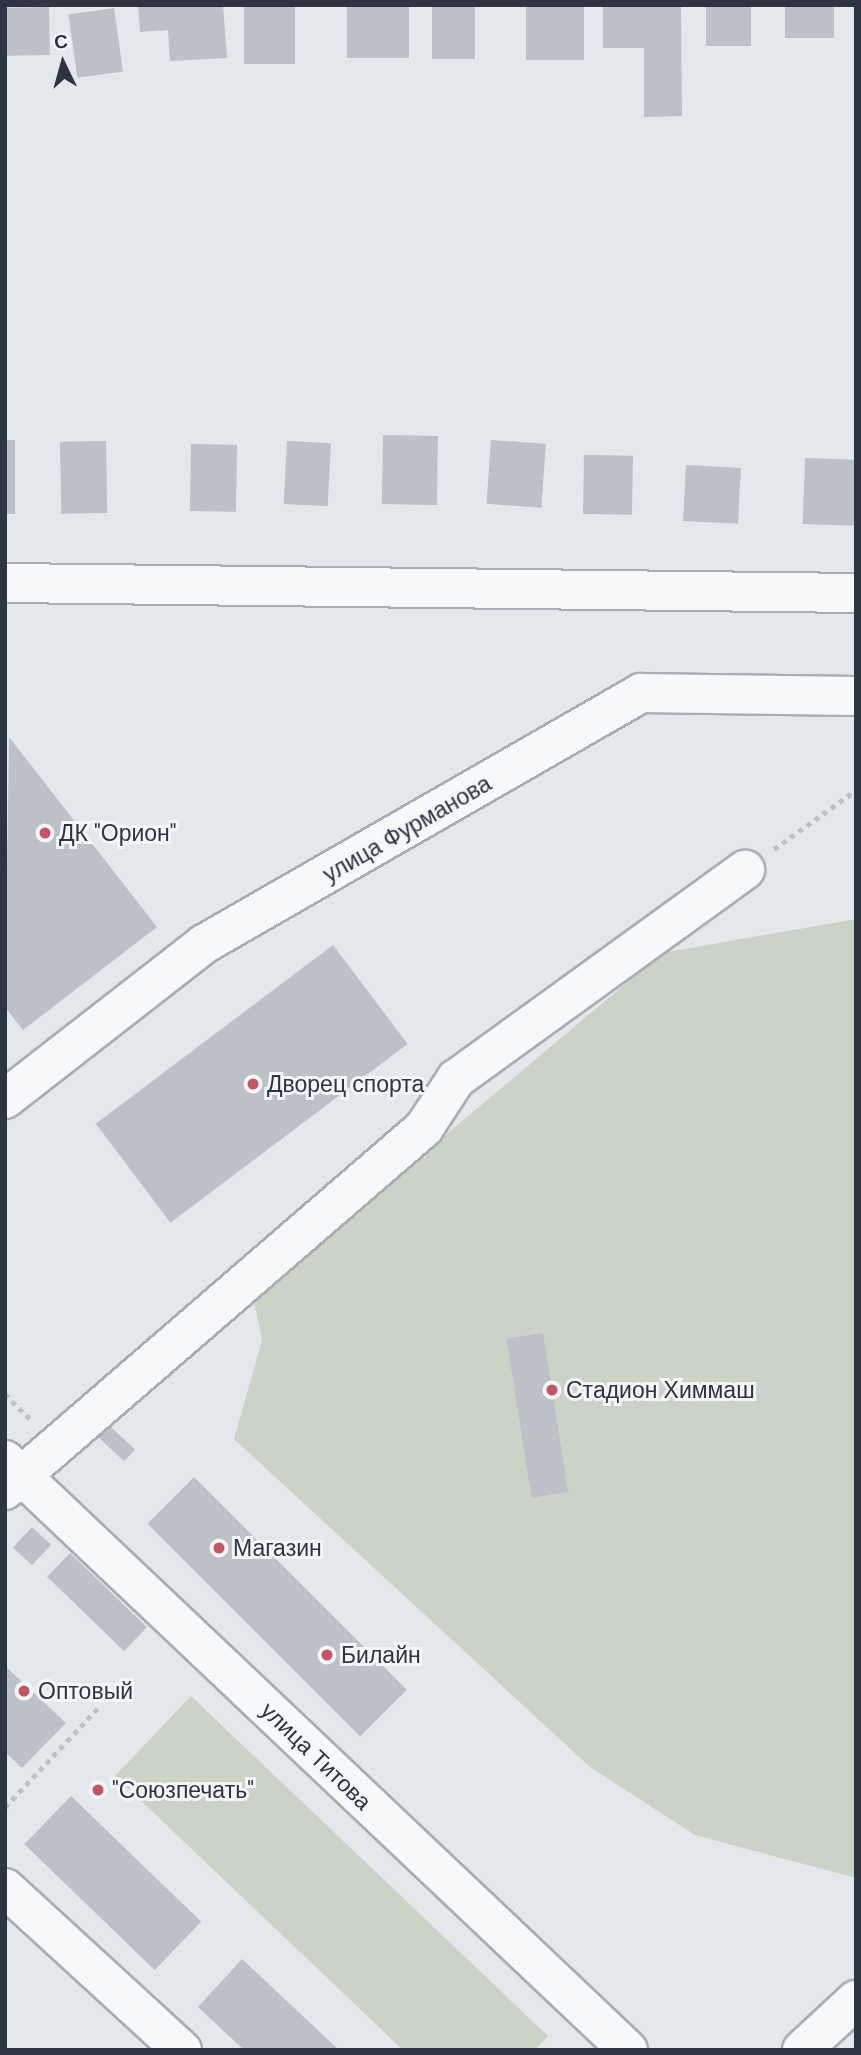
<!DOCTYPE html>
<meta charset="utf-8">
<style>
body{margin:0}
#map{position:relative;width:861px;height:2055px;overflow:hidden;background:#e4e7eb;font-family:"DM Sans",sans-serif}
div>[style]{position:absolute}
.green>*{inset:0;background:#c9d4c6}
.building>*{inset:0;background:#bcc0c7;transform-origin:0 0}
.path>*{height:4.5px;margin-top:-2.25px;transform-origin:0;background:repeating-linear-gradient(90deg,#bec1c6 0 5px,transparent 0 10px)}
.roads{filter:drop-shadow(2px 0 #a9aeb5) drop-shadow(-2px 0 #a9aeb5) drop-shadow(0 2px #a9aeb5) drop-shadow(0 -2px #a9aeb5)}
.minor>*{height:38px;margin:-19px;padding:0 19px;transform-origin:19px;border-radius:19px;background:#f7f8f9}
.dots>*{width:19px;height:19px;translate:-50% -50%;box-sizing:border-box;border:4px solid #f4f6f8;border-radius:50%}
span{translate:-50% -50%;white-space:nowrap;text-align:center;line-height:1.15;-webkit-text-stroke:6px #f4f6f8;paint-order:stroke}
.street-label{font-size:23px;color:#2d3442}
.poi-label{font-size:23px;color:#2d3442}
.left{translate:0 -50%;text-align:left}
.frame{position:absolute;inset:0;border:7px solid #2d3442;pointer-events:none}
.north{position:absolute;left:28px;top:28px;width:70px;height:70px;-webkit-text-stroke:5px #f4f6f8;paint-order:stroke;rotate:355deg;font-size:19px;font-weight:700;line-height:28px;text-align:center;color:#2d3442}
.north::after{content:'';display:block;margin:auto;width:24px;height:32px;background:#2d3442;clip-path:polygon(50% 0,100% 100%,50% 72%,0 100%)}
</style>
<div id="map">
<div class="green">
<i style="clip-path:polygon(856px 919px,856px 1878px,695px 1835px,590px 1767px,234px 1439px,262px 1340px,253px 1297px,662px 953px)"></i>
<i style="clip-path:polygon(191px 1696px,548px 2036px,535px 2050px,403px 2050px,115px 1776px)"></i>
</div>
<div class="building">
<i style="clip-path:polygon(138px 5px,223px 5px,227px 58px,170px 61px,168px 30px,140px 32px)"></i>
<i style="left:244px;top:5px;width:51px;height:59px"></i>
<i style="left:347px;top:5px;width:62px;height:53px"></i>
<i style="left:432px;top:5px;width:43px;height:54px"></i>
<i style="left:526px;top:5px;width:58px;height:55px"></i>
<i style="clip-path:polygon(603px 5px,681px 5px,682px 116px,644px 117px,644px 48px,603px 48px)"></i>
<i style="left:706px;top:5px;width:45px;height:41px"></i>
<i style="left:785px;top:5px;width:49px;height:33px"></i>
<i style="left:49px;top:7px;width:48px;height:44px;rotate:89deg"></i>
<i style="left:114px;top:8px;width:64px;height:46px;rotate:82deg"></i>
<i style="left:383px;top:435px;width:55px;height:69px;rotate:1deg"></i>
<i style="left:5px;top:440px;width:10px;height:74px"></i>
<i style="left:491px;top:440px;width:55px;height:64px;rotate:4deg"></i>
<i style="left:106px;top:441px;width:72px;height:46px;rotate:89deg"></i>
<i style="left:287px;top:441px;width:44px;height:63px;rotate:3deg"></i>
<i style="left:191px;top:444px;width:46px;height:67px;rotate:1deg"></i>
<i style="left:584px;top:455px;width:49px;height:59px;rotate:1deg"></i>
<i style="left:805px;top:458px;width:51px;height:66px;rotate:2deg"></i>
<i style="left:686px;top:465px;width:55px;height:56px;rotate:3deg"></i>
<i style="clip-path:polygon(9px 737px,157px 927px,23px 1030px,5px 1007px)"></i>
<i style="left:333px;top:945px;width:124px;height:297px;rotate:53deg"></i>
<i style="left:543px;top:1333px;width:161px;height:37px;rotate:81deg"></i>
<i style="left:97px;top:1414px;width:52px;height:16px;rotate:43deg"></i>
<i style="left:194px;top:1477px;width:301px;height:66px;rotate:45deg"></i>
<i style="left:32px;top:1527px;width:26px;height:28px;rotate:43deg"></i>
<i style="left:70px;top:1553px;width:107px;height:33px;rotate:44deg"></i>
<i style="clip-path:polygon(5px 1666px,66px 1723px,22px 1768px,5px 1752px)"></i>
<i style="left:96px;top:1782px;width:13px;height:8px;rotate:42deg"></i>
<i style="left:71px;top:1796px;width:181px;height:67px;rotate:44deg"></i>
<i style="clip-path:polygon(242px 1959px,339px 2050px,244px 2050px,198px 2007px)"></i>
</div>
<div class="path">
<i style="left:774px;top:849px;width:101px;rotate:-35.7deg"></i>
<i style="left:5px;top:1394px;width:38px;rotate:45deg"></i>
<i style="left:5px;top:1807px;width:139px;rotate:-46.8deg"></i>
</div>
<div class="roads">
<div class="minor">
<i style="left:5px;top:583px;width:851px;rotate:0.67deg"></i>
<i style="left:5px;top:1099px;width:252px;rotate:-37.9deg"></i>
<i style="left:204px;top:944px;width:504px;rotate:-29.87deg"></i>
<i style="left:641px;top:693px;width:215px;rotate:0.8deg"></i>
<i style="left:5px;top:1460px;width:858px;rotate:43.44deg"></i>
<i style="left:5px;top:1490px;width:554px;rotate:-40.83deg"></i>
<i style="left:424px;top:1128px;width:59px;rotate:-56.9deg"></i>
<i style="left:456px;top:1079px;width:357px;rotate:-35.9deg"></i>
<i style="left:5px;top:1888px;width:240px;rotate:42.5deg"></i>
<i style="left:802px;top:2050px;width:74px;rotate:-42.8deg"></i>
</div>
</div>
<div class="dots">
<i style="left:45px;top:833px;background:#c45664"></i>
<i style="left:253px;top:1084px;background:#c45664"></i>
<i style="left:552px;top:1390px;background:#c45664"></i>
<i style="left:219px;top:1548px;background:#c45664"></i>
<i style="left:327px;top:1655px;background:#c45664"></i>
<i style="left:24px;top:1691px;background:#c45664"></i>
<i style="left:98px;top:1790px;background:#c45664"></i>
</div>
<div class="street-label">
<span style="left:407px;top:829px;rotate:-30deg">улица Фурманова</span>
<span style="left:316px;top:1756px;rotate:44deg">улица Титова</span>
</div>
<div class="poi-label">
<span class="left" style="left:59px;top:833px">ДК "Орион"</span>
<span class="left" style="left:267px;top:1084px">Дворец спорта</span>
<span class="left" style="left:566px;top:1390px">Стадион Химмаш</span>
<span class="left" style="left:233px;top:1548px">Магазин</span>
<span class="left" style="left:341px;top:1655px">Билайн</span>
<span class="left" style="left:38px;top:1691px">Оптовый</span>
<span class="left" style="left:112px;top:1790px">"Союзпечать"</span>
</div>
<div class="frame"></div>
<div class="north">С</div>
</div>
